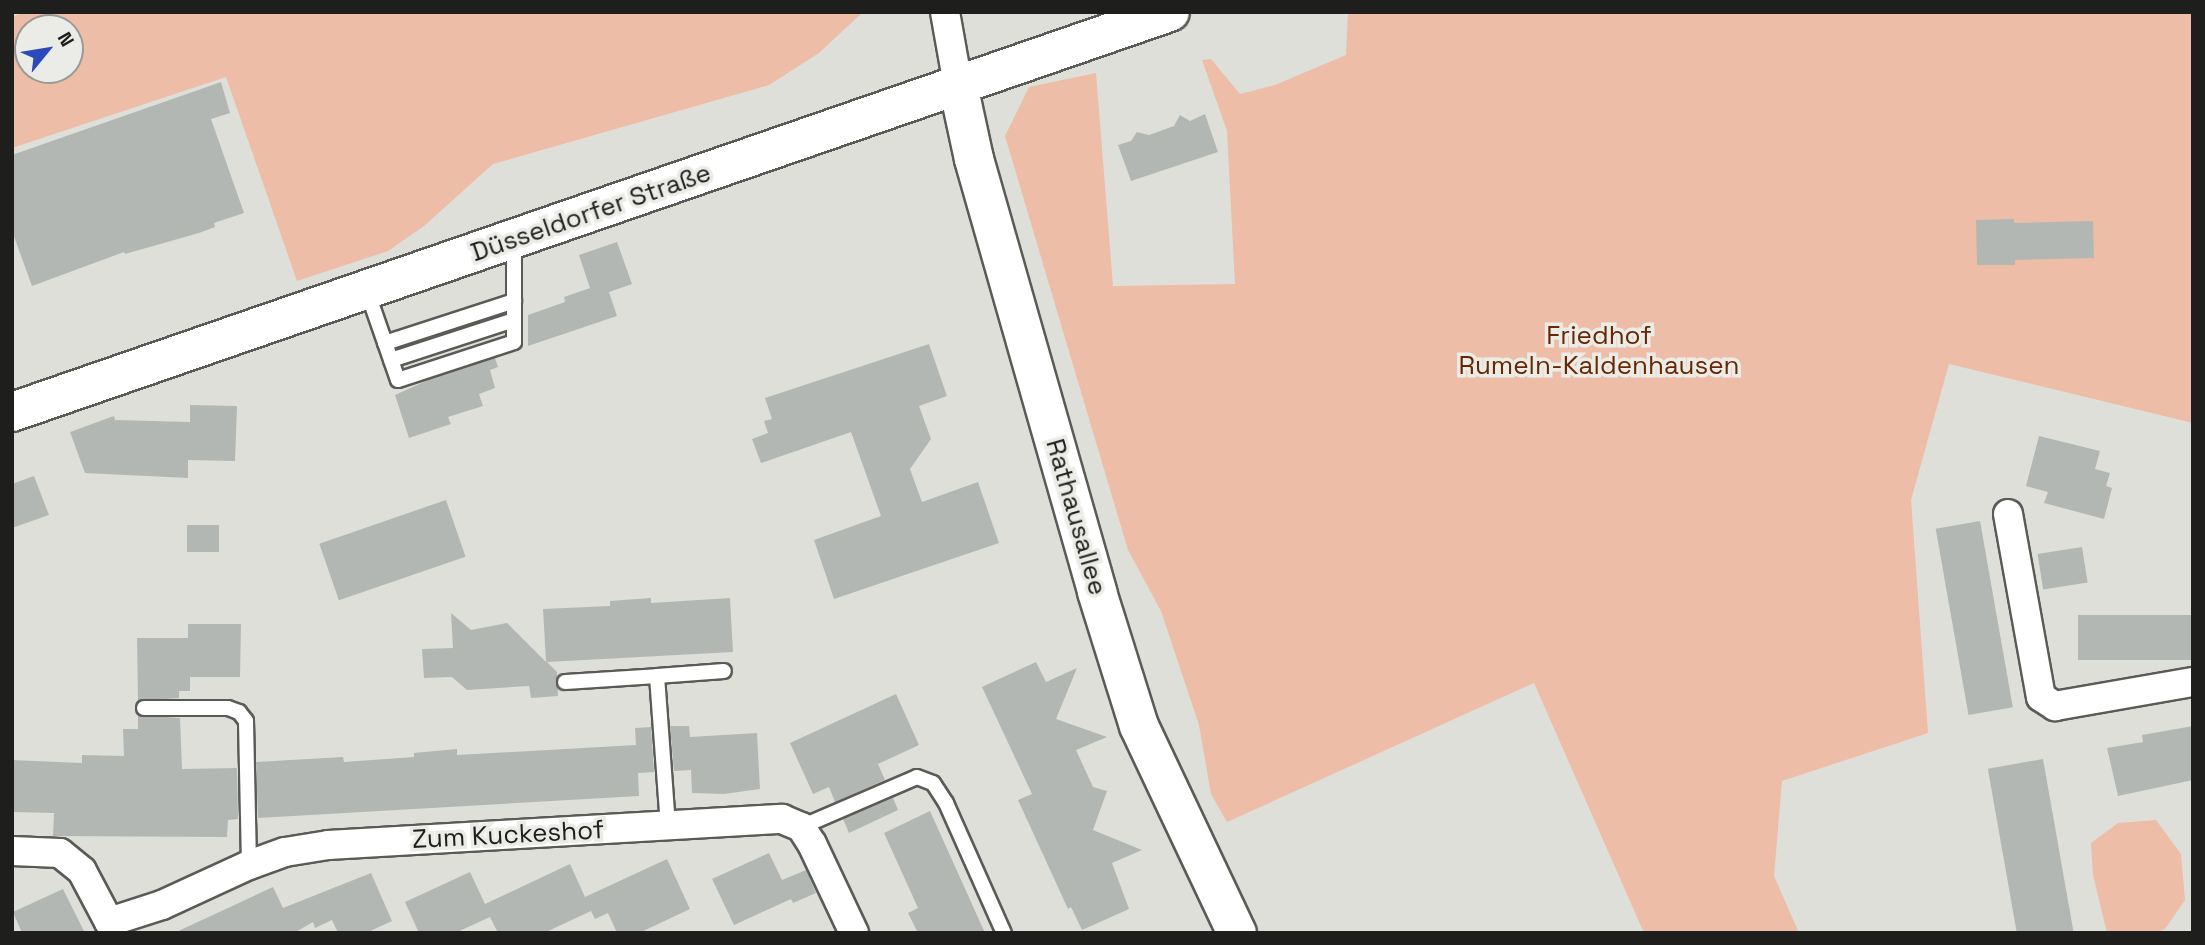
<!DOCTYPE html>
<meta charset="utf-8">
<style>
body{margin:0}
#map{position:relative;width:2205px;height:945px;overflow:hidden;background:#dedfd9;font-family:"Space Grotesk",sans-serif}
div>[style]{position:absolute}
.green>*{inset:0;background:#edbda7}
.building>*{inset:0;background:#b3b7b3;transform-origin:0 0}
.roads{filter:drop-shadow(2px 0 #5a5b56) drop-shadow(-2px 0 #5a5b56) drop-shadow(0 2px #5a5b56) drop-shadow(0 -2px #5a5b56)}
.lane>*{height:14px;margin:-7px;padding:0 7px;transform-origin:7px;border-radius:7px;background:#fff}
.street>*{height:28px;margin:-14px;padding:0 14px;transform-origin:14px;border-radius:14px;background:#fff}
.secondary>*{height:38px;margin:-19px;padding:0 19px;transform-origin:19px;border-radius:19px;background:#fff}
span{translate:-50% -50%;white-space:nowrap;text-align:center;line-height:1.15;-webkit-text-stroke:7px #ebece7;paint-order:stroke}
.street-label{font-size:26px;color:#1e1e1c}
.park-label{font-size:26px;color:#682700}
.frame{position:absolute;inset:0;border:14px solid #1e1e1c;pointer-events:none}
.north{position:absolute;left:14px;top:14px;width:70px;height:70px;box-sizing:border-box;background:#ebece7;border:2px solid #999a96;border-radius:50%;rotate:60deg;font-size:19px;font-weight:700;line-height:28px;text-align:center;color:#1e1e1c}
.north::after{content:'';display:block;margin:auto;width:24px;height:32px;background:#2c4aba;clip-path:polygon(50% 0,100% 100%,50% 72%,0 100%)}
</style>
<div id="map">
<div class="green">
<i style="clip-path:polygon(evenodd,25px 12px,863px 12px,819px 53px,769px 85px,493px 164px,424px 226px,388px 251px,297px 281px,226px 77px,12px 148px,12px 17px,25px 12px,28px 28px,70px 28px,70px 70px,28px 70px,28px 28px)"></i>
<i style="clip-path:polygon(1348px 12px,2193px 12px,2193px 423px,1949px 364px,1911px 500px,1928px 733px,1782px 781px,1774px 876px,1799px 933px,1644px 933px,1534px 683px,1227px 822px,1211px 794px,1199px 725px,1161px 611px,1128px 550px,1005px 136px,1029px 87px,1096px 73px,1113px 286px,1235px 284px,1227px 131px,1202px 60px,1211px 59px,1240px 94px,1275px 85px,1346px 55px)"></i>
<i style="clip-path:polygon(2156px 820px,2181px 854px,2185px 900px,2165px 929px,2154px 933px,2107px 933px,2093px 875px,2091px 843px,2118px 823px)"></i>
</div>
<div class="building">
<i style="clip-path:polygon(221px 82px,230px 113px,211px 119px,244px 213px,214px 223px,215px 227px,199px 233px,125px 254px,124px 252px,32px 286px,12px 231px,12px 155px)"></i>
<i style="clip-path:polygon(1205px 114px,1218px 152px,1131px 181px,1118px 145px,1131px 141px,1137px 132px,1149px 135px,1174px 126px,1180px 115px,1190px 121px)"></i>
<i style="clip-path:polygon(2014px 219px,2014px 223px,2093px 221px,2094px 258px,2015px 260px,2015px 265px,1977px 265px,1976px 220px)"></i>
<i style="clip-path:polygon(617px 242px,632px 284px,609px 292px,617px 316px,528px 346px,528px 315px,565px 302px,564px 297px,590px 288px,579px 255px)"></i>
<i style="clip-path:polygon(929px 344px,947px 396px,919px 406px,931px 439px,910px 469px,922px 502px,978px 482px,999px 543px,834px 599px,814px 540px,881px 516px,851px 432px,761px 463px,752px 439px,768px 433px,764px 421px,772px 419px,765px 398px)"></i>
<i style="clip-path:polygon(495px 358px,498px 367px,490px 370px,495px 388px,479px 394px,483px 406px,448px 417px,451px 424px,409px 438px,395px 395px,428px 380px)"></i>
<i style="clip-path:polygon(190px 405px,237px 406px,235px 461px,188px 460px,188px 478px,85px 473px,70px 432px,114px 416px,115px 420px,190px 422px)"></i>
<i style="clip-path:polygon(2039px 436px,2100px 451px,2095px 469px,2110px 473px,2106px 486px,2112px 488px,2104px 519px,2044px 503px,2048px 492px,2026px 486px)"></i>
<i style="clip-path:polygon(34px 476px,49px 515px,12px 528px,12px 484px)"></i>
<i style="left:446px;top:500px;width:60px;height:134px;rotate:71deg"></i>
<i style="left:1980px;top:521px;width:189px;height:45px;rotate:80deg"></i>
<i style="left:187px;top:525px;width:32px;height:27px"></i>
<i style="left:2082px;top:547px;width:36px;height:45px;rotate:81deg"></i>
<i style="clip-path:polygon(651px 598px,651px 603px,730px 598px,733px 652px,547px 662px,557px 672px,558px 696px,531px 698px,529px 686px,467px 690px,452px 677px,424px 678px,422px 649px,453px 648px,451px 613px,471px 630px,507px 623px,546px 662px,543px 609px,610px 606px,610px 601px)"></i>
<i style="left:2193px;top:615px;width:45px;height:115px;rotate:90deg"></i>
<i style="clip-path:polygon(188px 624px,241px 624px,240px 677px,190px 677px,190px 691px,179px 691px,179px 698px,138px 701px,137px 638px,188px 638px)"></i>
<i style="clip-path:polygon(1036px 662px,1046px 682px,1077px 668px,1056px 719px,1107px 737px,1076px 750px,1093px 787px,1107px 791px,1093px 830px,1142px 850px,1112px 863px,1129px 909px,1082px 930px,1071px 907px,1068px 909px,1018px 800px,1032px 794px,982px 687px)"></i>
<i style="clip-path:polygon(896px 694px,919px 745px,878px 764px,885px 780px,835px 802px,829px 787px,813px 794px,790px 743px)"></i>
<i style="clip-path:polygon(138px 715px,180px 718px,182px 769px,237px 768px,238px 819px,228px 820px,227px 837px,53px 836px,54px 813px,12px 812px,12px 760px,82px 763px,82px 755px,124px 756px,123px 729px,138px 729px)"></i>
<i style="clip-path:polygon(670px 726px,689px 726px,690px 737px,757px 733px,760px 789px,724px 794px,692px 793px,691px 770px,674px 771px)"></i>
<i style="clip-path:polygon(2193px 726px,2193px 780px,2118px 796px,2107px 748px,2143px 742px,2142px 735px)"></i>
<i style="clip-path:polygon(651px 727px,654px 772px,638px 773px,639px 796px,258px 818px,256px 762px,343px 757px,344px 762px,414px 757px,414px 753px,457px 749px,457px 755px,636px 745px,635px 728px)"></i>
<i style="left:2043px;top:759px;width:177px;height:56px;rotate:80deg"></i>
<i style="clip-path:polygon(893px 798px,898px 810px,849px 833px,843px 819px)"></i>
<i style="clip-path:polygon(930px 811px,953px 862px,985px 933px,918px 933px,908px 913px,918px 908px,884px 833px)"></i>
<i style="clip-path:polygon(769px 853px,782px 880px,806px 870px,816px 893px,793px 903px,791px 899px,734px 925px,712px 879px)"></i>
<i style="clip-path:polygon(667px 859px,690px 909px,639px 933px,617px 933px,608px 913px,595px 919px,591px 911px,544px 933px,498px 933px,490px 917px,455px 933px,419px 933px,405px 902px,470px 872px,485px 904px,570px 864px,585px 897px)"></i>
<i style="clip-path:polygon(371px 873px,392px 921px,366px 933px,338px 933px,332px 920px,315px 928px,313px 922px,294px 933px,174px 933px,273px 887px,283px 908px)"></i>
<i style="clip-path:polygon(63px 889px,85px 933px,22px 933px,13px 912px)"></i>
</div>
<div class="roads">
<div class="lane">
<i style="left:367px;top:291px;width:94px;rotate:70.8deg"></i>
<i style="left:398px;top:380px;width:122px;rotate:-18.1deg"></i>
<i style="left:514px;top:342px;width:99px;rotate:-90deg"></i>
<i style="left:385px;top:343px;width:136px;rotate:-18deg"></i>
<i style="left:391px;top:360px;width:129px;rotate:-18deg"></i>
<i style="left:565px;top:682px;width:92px;rotate:-3.7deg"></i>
<i style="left:144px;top:708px;width:84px"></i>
<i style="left:228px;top:708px;width:12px;rotate:20deg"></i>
<i style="left:239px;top:712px;width:11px;rotate:52deg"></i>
<i style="left:246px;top:721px;width:144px;rotate:88.8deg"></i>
<i style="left:668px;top:826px;width:150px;rotate:-94.2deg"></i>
<i style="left:657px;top:676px;width:67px;rotate:-4.3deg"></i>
<i style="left:801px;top:827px;width:126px;rotate:-23.3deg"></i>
<i style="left:917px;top:777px;width:17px;rotate:21deg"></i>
<i style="left:933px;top:783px;width:24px;rotate:57deg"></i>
<i style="left:946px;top:803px;width:142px;rotate:66deg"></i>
</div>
<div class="street">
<i style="left:945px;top:12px;width:74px;rotate:79.9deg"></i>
<i style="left:2008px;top:514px;width:186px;rotate:79.8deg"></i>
<i style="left:2041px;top:697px;width:17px;rotate:33deg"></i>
<i style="left:2055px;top:706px;width:140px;rotate:-9.9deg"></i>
<i style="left:12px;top:851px;width:48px;rotate:2.4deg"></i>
<i style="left:60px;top:853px;width:28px;rotate:39deg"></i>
<i style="left:82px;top:871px;width:58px;rotate:62.1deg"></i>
<i style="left:109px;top:922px;width:56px;rotate:-17.8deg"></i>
<i style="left:162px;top:905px;width:96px;rotate:-24.7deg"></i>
<i style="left:249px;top:865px;width:38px;rotate:-20deg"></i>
<i style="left:285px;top:852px;width:44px;rotate:-9.2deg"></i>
<i style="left:328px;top:845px;width:455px;rotate:-3.3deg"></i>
<i style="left:782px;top:819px;width:21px;rotate:23deg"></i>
<i style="left:801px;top:827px;width:20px;rotate:57deg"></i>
<i style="left:812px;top:844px;width:98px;rotate:64.7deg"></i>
</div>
<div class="secondary">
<i style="left:958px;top:85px;width:76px;rotate:77.8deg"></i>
<i style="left:974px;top:159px;width:450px;rotate:74.1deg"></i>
<i style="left:1097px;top:592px;width:140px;rotate:72.6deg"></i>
<i style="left:1139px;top:726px;width:229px;rotate:64.7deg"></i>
<i style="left:12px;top:412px;width:1225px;rotate:-19.06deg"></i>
</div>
</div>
<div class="street-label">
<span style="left:591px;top:213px;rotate:-19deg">Düsseldorfer Straße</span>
<span style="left:1076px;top:517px;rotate:74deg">Rathausallee</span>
<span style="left:508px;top:835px;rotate:-3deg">Zum Kuckeshof</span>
</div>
<div class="park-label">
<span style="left:1599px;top:351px">Friedhof<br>Rumeln-Kaldenhausen</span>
</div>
<div class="frame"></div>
<div class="north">N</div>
</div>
